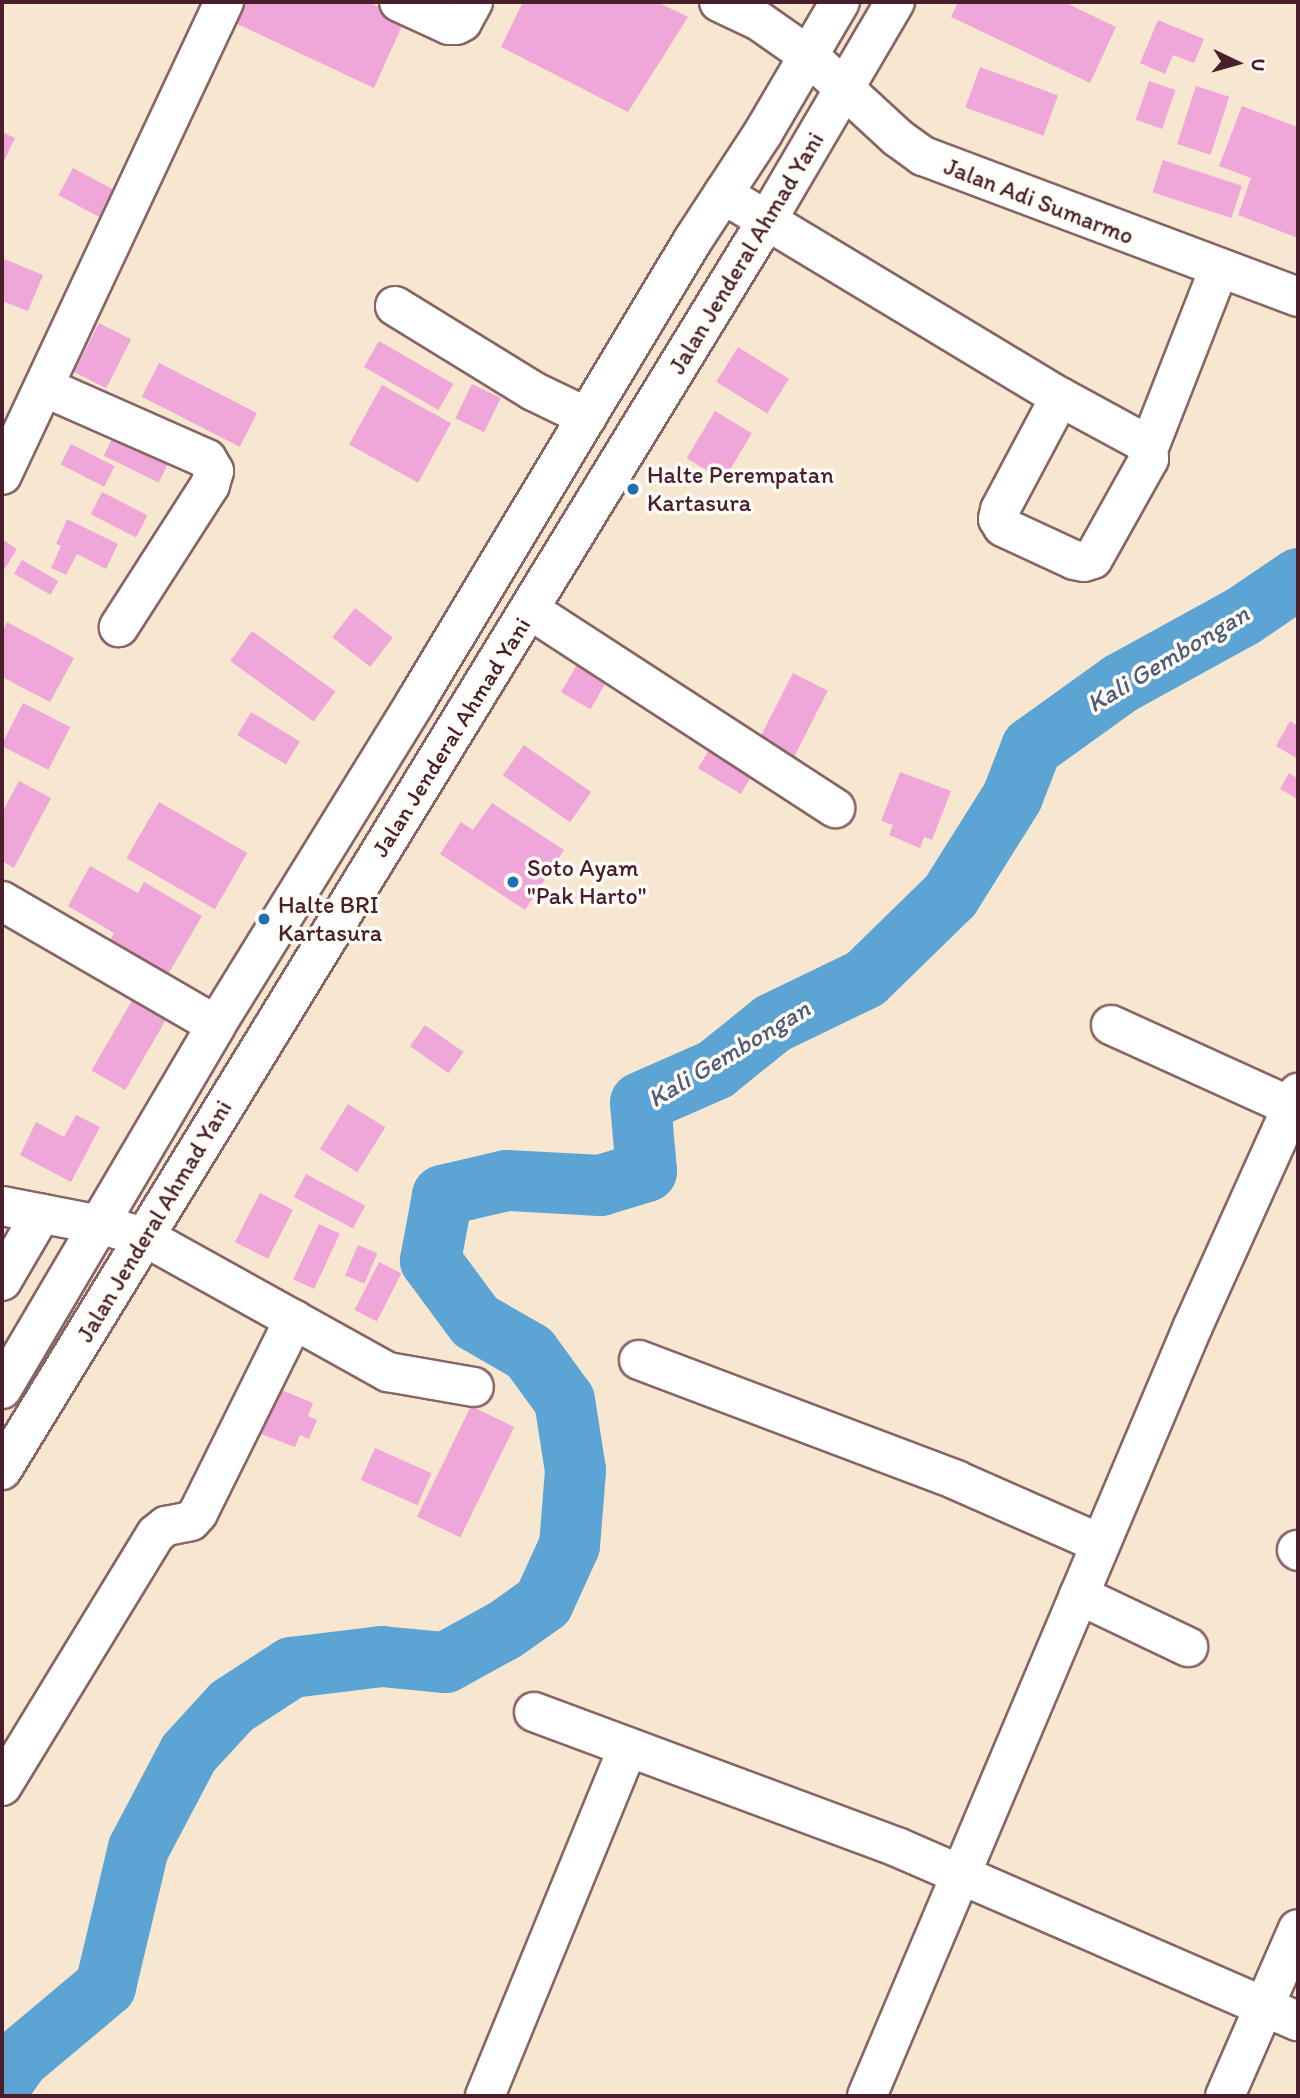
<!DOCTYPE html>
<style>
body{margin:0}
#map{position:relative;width:1300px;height:2098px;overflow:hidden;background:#f7e7d1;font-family:Itim,sans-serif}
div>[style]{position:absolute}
.river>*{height:61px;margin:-30.5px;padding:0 30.5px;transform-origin:30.5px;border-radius:30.5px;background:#5ca4d3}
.building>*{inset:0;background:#efa6d8;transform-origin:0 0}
.roads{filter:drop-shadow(2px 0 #876565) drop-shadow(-2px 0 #876565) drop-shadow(0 2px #876565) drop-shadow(0 -2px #876565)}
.minor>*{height:38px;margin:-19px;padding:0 19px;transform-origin:19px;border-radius:19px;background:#fff}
.major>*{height:38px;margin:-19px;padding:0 19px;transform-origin:19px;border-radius:19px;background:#fff}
.highway>*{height:38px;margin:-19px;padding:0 19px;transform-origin:19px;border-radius:19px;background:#fff}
.dots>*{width:19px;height:19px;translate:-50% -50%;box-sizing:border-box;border:4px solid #fdfcf7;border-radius:50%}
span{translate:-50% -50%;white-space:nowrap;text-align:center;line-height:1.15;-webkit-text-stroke:7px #fdfcf7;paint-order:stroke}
.street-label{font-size:24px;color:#4a1f2b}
.poi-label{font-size:24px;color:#4a1f2b}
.left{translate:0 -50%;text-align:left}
.water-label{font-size:26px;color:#525b77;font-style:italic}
.frame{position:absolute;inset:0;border:4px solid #4a1f2b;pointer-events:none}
.north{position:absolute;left:1202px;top:28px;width:70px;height:70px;-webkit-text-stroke:5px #fdfcf7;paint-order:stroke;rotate:95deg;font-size:19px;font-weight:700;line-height:28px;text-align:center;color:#4a1f2b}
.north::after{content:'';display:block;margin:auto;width:24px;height:32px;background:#4a1f2b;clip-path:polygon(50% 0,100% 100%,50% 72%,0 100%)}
</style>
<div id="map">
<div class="river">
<i style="left:2px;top:2082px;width:28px;rotate:-55deg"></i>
<i style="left:18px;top:2059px;width:114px;rotate:-40deg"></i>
<i style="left:105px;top:1986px;width:142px;rotate:-76.6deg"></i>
<i style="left:138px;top:1848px;width:107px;rotate:-62.2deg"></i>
<i style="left:188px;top:1753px;width:64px;rotate:-47.5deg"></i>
<i style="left:231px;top:1706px;width:72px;rotate:-33deg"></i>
<i style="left:291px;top:1667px;width:91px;rotate:-7deg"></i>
<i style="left:381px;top:1656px;width:64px;rotate:5.4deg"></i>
<i style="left:445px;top:1662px;width:68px;rotate:-28.8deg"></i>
<i style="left:505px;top:1629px;width:47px;rotate:-35.4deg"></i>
<i style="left:543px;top:1602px;width:63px;rotate:-65.5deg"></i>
<i style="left:569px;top:1545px;width:75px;rotate:-85.4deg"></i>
<i style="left:575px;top:1470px;width:71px;rotate:-98.9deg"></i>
<i style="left:564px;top:1400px;width:59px;rotate:-126.1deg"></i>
<i style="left:529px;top:1352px;width:62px;rotate:-150.1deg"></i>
<i style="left:475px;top:1321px;width:76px;rotate:-126.4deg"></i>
<i style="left:430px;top:1260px;width:66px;rotate:-79.5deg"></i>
<i style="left:442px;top:1195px;width:66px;rotate:-13.2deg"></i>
<i style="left:506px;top:1180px;width:94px;rotate:3deg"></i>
<i style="left:600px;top:1185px;width:48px;rotate:-16.9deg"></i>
<i style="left:646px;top:1171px;width:69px;rotate:-95deg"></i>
<i style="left:640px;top:1102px;width:82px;rotate:-23.7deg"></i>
<i style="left:715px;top:1069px;width:73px;rotate:-38.9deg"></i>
<i style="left:772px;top:1023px;width:103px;rotate:-25.8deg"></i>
<i style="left:865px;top:978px;width:119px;rotate:-44.3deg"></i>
<i style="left:950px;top:895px;width:117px;rotate:-57.9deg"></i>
<i style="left:1012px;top:796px;width:53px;rotate:-68.8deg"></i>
<i style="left:1031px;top:747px;width:110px;rotate:-35.7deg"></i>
<i style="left:1120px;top:683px;width:139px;rotate:-28.8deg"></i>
<i style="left:1242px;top:616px;width:68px;rotate:-34.2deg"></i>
</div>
<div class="building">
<i style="clip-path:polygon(243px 2px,368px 2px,405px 19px,374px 88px,233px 22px)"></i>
<i style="clip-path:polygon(523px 2px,657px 2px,688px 17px,628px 112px,501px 47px)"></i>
<i style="clip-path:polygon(958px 2px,1064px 2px,1116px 27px,1090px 83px,951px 17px)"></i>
<i style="clip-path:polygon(1158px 20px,1204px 39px,1194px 63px,1173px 55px,1165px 74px,1140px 63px)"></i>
<i style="left:980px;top:67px;width:83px;height:43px;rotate:20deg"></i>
<i style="left:1149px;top:81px;width:28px;height:41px;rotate:19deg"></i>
<i style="left:1196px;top:86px;width:35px;height:61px;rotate:18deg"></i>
<i style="clip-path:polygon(1242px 106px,1298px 127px,1298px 238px,1238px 215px,1251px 178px,1219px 166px)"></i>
<i style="clip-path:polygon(2px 132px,15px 138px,2px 165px)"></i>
<i style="left:1163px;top:160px;width:83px;height:34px;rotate:18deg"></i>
<i style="left:73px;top:168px;width:52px;height:31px;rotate:28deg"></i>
<i style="clip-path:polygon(2px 258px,43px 275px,28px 311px,2px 301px)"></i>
<i style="left:99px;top:323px;width:36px;height:55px;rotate:27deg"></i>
<i style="left:379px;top:341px;width:86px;height:30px;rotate:30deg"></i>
<i style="left:738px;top:347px;width:60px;height:41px;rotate:32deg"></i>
<i style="left:159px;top:363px;width:110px;height:38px;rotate:27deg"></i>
<i style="left:472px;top:384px;width:32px;height:38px;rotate:26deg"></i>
<i style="left:382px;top:385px;width:79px;height:68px;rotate:29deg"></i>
<i style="left:715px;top:411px;width:43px;height:55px;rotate:31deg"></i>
<i style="left:113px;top:437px;width:61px;height:21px;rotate:26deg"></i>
<i style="left:71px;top:444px;width:49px;height:23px;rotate:27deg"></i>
<i style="left:102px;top:492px;width:51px;height:25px;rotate:27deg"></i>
<i style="clip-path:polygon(67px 519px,118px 544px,106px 569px,77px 554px,66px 575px,51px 568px,61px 546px,56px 544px)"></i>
<i style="clip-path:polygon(2px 539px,17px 549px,2px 573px)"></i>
<i style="left:22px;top:560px;width:42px;height:16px;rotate:30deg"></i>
<i style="left:355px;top:608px;width:48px;height:37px;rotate:38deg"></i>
<i style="clip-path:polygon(7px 622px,74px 658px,50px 702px,2px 677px,2px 633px)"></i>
<i style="left:252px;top:631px;width:103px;height:37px;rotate:36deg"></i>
<i style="left:582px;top:656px;width:34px;height:42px;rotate:30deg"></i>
<i style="left:793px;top:673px;width:39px;height:74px;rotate:27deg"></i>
<i style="left:23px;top:703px;width:53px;height:48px;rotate:27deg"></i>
<i style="left:251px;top:712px;width:57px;height:27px;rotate:31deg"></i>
<i style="clip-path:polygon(1290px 721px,1298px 726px,1298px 759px,1276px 746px)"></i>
<i style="left:715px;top:740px;width:50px;height:33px;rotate:31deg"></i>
<i style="left:524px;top:745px;width:82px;height:37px;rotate:35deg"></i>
<i style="clip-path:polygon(900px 772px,951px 791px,932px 840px,924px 837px,920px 848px,889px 835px,893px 825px,881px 821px)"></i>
<i style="clip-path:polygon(1289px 773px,1298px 779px,1298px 799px,1280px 789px)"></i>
<i style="clip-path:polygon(19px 781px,51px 798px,14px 868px,2px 861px,2px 813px)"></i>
<i style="left:159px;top:802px;width:102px;height:65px;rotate:30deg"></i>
<i style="clip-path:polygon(492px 803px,564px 850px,525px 910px,440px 854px,461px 822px,473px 830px)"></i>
<i style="clip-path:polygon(90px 866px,138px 893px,144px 882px,202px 916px,167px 976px,109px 942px,114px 933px,68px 906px)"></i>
<i style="left:134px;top:997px;width:39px;height:85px;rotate:30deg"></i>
<i style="left:425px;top:1025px;width:47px;height:26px;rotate:35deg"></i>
<i style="left:348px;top:1104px;width:44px;height:53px;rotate:32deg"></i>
<i style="clip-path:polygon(76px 1115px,100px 1127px,71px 1182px,20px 1155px,36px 1122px,64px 1137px)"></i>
<i style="left:306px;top:1174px;width:67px;height:26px;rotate:28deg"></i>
<i style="left:260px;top:1193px;width:37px;height:55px;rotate:27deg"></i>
<i style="left:319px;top:1224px;width:23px;height:61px;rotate:25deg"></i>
<i style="left:358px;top:1245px;width:21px;height:33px;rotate:23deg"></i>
<i style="left:379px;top:1262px;width:25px;height:54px;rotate:27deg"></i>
<i style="clip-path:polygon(279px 1389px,313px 1403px,308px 1416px,317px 1420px,309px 1439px,300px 1435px,295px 1447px,261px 1434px)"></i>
<i style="left:471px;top:1406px;width:48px;height:123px;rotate:26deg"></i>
<i style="left:375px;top:1448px;width:62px;height:35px;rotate:24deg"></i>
</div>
<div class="roads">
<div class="minor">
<i style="left:399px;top:2px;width:55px;rotate:24.7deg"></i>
<i style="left:449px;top:25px;width:7px"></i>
<i style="left:456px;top:25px;width:7px;rotate:-27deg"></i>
<i style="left:462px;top:22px;width:23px;rotate:-61deg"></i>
<i style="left:723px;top:194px;width:393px;rotate:31.1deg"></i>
<i style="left:1060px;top:397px;width:94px;rotate:28.5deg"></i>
<i style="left:1143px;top:442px;width:9px;rotate:58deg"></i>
<i style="left:395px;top:306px;width:162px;rotate:31.6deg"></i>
<i style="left:533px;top:391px;width:60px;rotate:25.7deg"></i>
<i style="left:44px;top:387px;width:178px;rotate:23.8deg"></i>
<i style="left:207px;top:459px;width:14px;rotate:60deg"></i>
<i style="left:214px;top:471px;width:15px;rotate:106deg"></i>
<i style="left:210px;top:485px;width:169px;rotate:122.7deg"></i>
<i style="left:1060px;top:397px;width:128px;rotate:118deg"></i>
<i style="left:1000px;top:510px;width:9px;rotate:103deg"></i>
<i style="left:998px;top:519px;width:9px;rotate:58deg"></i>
<i style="left:1003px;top:527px;width:78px;rotate:24.9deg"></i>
<i style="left:1074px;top:560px;width:10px;rotate:11deg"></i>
<i style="left:1084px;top:562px;width:9px;rotate:-18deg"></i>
<i style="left:1093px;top:559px;width:115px;rotate:-60.8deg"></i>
<i style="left:1149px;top:459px;width:9px;rotate:-96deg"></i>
<i style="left:1148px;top:450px;width:194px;rotate:-68.6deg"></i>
<i style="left:2px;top:475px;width:523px;rotate:-64.86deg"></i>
<i style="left:530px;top:610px;width:364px;rotate:33deg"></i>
<i style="left:2px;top:901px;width:247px;rotate:30.1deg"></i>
<i style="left:1111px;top:1025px;width:205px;rotate:24.4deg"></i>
<i style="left:2px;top:1206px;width:101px;rotate:10.9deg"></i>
<i style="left:101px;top:1225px;width:46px;rotate:15.3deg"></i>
<i style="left:145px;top:1237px;width:278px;rotate:29.1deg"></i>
<i style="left:388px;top:1372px;width:87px;rotate:9.9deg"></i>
<i style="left:2px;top:1281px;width:78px;rotate:-59.8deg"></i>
<i style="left:639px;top:1360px;width:339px;rotate:20.7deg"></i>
<i style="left:956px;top:1480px;width:158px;rotate:23.8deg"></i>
<i style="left:1297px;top:1550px;width:1px;rotate:45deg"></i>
<i style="left:1079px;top:1595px;width:121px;rotate:25.5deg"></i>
<i style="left:534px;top:1712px;width:387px;rotate:20.4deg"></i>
<i style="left:897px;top:1847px;width:437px;rotate:23.5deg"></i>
<i style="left:2px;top:1786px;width:295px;rotate:-58.6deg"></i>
<i style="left:156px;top:1534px;width:13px;rotate:-39deg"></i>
<i style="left:166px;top:1526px;width:25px;rotate:-11deg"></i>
<i style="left:191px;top:1521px;width:11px;rotate:-49deg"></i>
<i style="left:198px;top:1513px;width:216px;rotate:-63.6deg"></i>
<i style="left:485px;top:2096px;width:377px;rotate:-67.7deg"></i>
<i style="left:867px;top:2096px;width:836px;rotate:-67.05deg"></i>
<i style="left:1193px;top:1326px;width:256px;rotate:-65.7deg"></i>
<i style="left:1225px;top:2096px;width:182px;rotate:-66.4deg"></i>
</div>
<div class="major">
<i style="left:719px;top:2px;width:44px;rotate:25.4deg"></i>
<i style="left:759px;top:21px;width:61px;rotate:35deg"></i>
<i style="left:809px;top:56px;width:121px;rotate:42.7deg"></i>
<i style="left:898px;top:138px;width:31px;rotate:36deg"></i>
<i style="left:923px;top:156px;width:401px;rotate:20.6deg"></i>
</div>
<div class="highway">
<i style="left:2px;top:1389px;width:422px;rotate:-59.5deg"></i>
<i style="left:216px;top:1025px;width:381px;rotate:-58.3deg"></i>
<i style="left:416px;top:701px;width:538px;rotate:-59deg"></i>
<i style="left:693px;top:240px;width:128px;rotate:-56.8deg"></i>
<i style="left:763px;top:133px;width:152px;rotate:-59.6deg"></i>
<i style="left:2px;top:1470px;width:1466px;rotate:-58.53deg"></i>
<i style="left:767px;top:220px;width:253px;rotate:-59.6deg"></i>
</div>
</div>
<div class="dots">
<i style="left:633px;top:489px;background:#1f6fb2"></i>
<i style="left:513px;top:882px;background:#1f6fb2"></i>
<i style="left:264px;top:919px;background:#1f6fb2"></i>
</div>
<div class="street-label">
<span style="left:1039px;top:201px;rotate:21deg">Jalan Adi Sumarmo</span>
<span style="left:746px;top:253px;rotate:-59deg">Jalan Jenderal Ahmad Yani</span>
<span style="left:451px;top:737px;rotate:-58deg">Jalan Jenderal Ahmad Yani</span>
<span style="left:154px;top:1221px;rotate:-59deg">Jalan Jenderal Ahmad Yani</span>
</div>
<div class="poi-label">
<span class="left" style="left:647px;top:489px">Halte Perempatan<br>Kartasura</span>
<span class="left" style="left:527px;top:882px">Soto Ayam<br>"Pak Harto"</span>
<span class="left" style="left:278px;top:919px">Halte BRI<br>Kartasura</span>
</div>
<div class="water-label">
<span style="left:1168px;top:659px;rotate:-31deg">Kali Gembongan</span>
<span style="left:729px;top:1054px;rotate:-31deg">Kali Gembongan</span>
</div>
<div class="frame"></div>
<div class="north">U</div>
</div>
